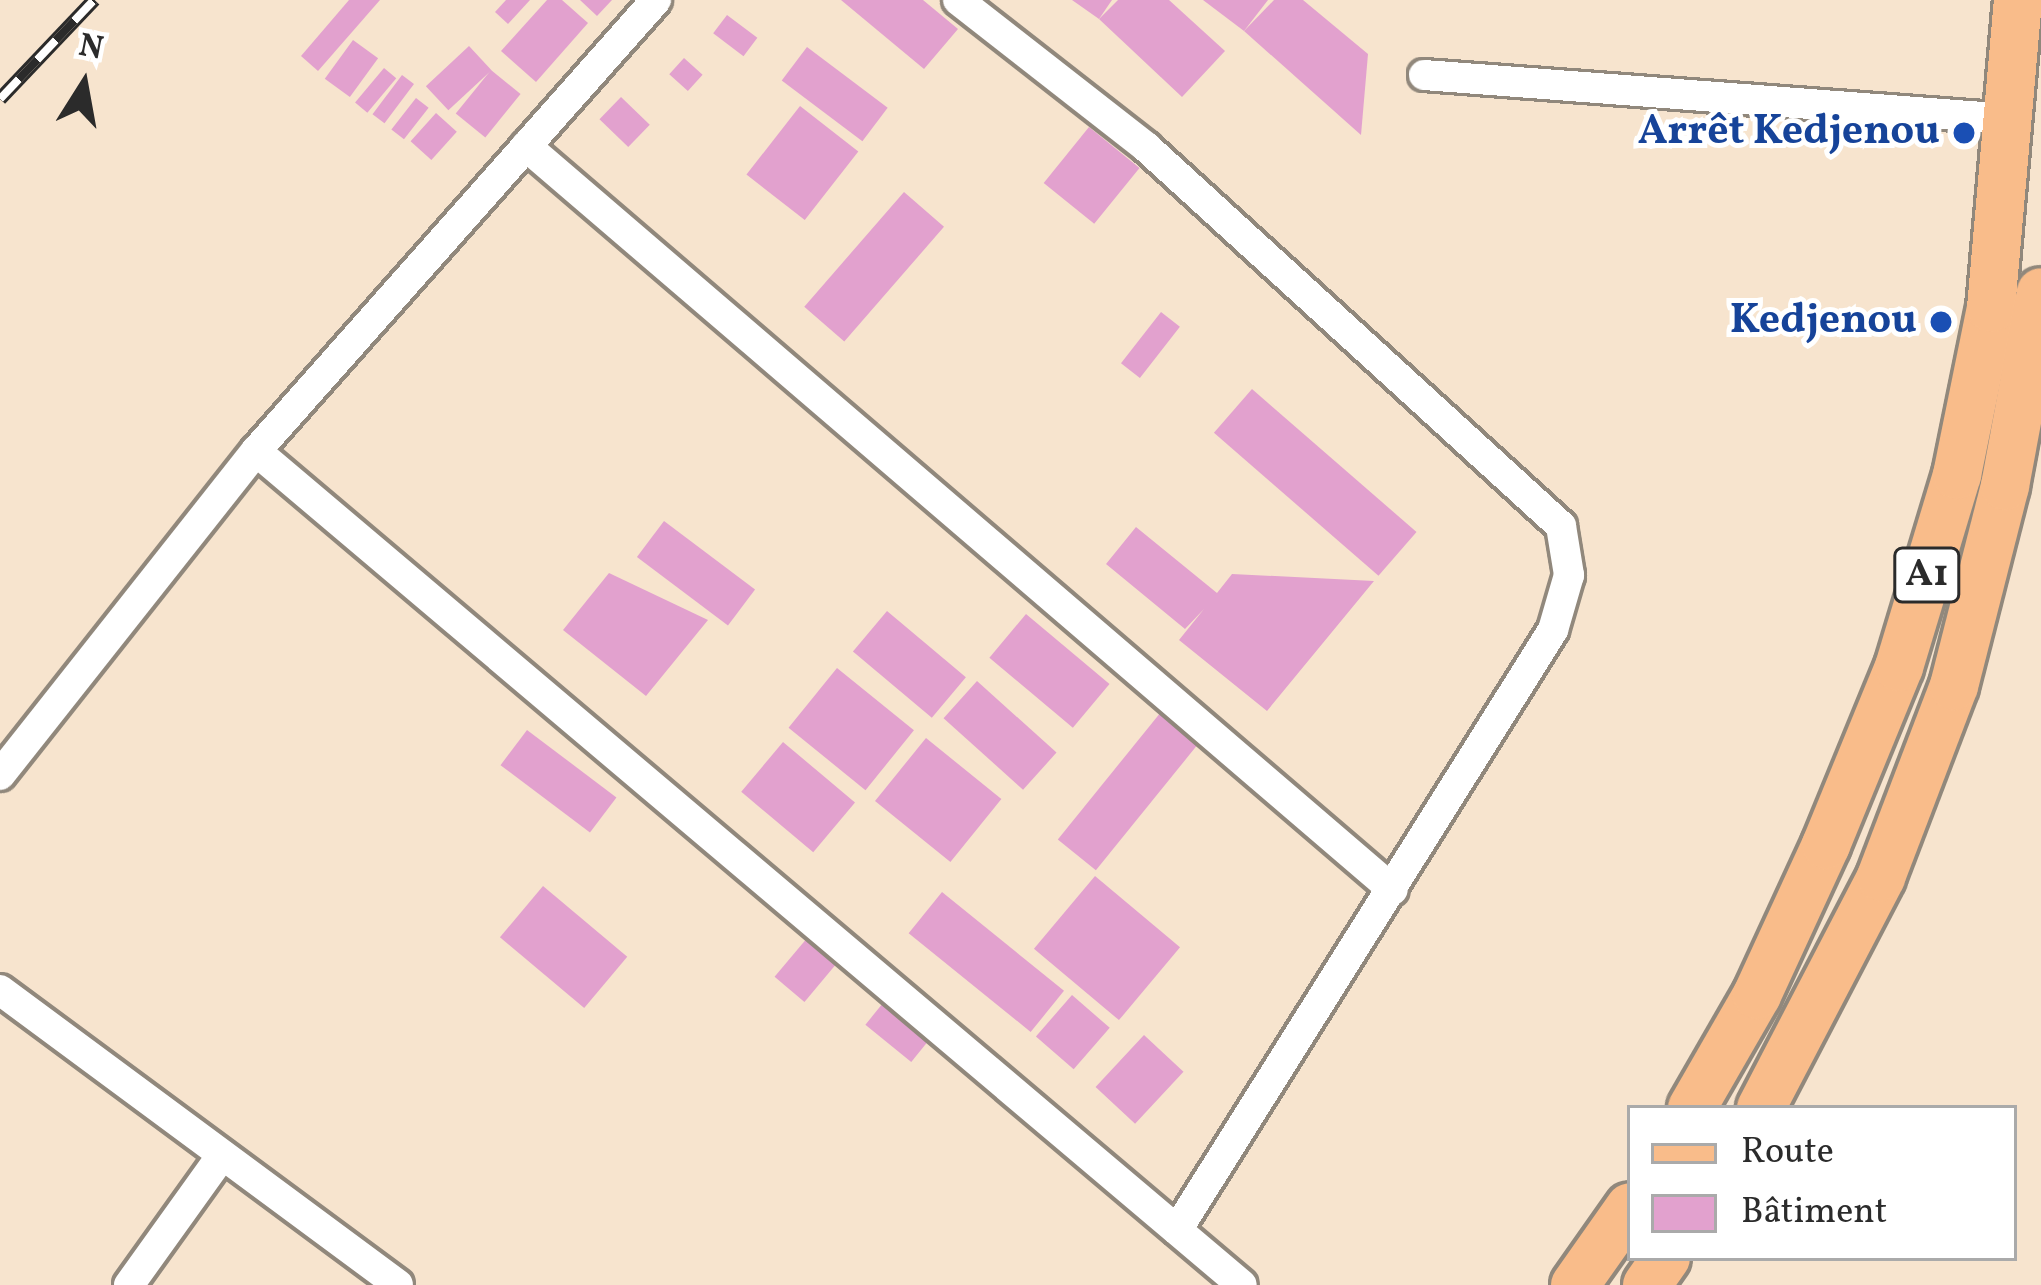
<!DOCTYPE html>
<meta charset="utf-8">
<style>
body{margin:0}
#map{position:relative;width:2041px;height:1285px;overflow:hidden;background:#f7e4ce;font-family:Vollkorn,serif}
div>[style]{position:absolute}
.building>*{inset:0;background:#e2a1ce;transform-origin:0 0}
.roads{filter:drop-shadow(3px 0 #91887c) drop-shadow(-3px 0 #91887c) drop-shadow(0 3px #91887c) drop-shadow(0 -3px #91887c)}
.street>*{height:30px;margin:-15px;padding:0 15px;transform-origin:15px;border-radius:15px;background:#fff}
.primary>*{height:48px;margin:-24px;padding:0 24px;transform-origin:24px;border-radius:24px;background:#f9bc8a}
.rail>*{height:14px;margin-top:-7px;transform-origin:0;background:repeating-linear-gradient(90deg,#fff 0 27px,#2b2b2b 0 54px);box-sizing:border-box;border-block:3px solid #2b2b2b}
.dots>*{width:33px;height:33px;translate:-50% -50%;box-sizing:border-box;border:6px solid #fff;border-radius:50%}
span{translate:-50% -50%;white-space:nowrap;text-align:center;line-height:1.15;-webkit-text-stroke:10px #fff;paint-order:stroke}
.shield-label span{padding:3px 9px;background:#fff;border:3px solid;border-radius:9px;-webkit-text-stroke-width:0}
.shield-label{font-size:39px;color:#2b2b2b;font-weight:700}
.transit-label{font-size:42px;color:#164399;font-weight:700}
.right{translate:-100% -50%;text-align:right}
.legend{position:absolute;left:1627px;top:1105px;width:390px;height:156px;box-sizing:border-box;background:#fff;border:3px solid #aaa;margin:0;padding:15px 21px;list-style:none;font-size:36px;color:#2b2b2b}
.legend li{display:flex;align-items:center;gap:24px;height:60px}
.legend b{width:60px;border:3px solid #aaa}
.north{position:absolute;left:24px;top:24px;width:120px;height:120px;-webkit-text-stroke:9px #fff;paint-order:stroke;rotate:11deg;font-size:33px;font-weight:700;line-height:48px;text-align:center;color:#2b2b2b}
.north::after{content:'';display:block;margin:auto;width:42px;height:54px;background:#2b2b2b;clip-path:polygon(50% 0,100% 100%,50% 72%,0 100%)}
</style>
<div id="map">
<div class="building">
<i style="clip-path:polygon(349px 0,380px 0,318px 71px,301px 56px)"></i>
<i style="clip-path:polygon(506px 0,530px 0,508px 24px,495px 12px)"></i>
<i style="clip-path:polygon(547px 0,562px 0,588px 23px,536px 82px,501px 51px)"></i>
<i style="clip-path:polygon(580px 0,612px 0,597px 16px)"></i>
<i style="clip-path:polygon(841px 0,923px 0,958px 29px,924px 69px)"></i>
<i style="clip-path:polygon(1072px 0,1112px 0,1099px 19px)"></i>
<i style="clip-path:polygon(1118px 0,1169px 0,1225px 51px,1182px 97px,1099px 19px)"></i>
<i style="clip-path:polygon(1203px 0,1268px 0,1244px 31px)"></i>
<i style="clip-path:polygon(1274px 0,1303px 0,1368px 54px,1361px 135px,1244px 31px)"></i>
<i style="left:727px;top:15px;width:38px;height:23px;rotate:37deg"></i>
<i style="left:353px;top:40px;width:31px;height:48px;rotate:36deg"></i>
<i style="left:469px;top:46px;width:33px;height:59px;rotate:47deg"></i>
<i style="left:807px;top:47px;width:101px;height:42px;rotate:37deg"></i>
<i style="left:684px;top:58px;width:25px;height:22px;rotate:42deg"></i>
<i style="left:384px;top:68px;width:16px;height:45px;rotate:40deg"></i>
<i style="left:491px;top:70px;width:38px;height:56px;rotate:39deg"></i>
<i style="left:402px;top:75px;width:15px;height:49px;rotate:37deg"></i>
<i style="left:621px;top:97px;width:40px;height:31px;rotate:44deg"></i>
<i style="left:416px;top:98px;width:16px;height:40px;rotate:38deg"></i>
<i style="left:800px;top:106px;width:74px;height:87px;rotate:38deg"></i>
<i style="left:436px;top:113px;width:28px;height:38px;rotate:42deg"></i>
<i style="left:1089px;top:127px;width:65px;height:72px;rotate:39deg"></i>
<i style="left:904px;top:192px;width:53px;height:152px;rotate:41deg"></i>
<i style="left:1161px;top:312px;width:24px;height:65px;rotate:38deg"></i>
<i style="left:1252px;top:389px;width:218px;height:58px;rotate:41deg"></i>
<i style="left:664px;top:521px;width:114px;height:45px;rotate:37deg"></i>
<i style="clip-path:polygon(1136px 527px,1217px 593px,1232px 574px,1374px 581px,1267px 711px,1179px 640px,1204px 609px,1185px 629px,1106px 564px)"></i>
<i style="clip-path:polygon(609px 573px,708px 620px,646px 696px,563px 630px)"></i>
<i style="left:887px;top:611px;width:103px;height:53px;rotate:40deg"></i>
<i style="left:1026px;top:614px;width:109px;height:57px;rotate:40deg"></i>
<i style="left:837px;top:668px;width:99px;height:77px;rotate:39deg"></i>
<i style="left:977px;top:681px;width:107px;height:50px;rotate:42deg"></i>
<i style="left:1161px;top:712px;width:49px;height:164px;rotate:39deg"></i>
<i style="left:527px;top:730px;width:112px;height:44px;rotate:37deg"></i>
<i style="left:926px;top:738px;width:97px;height:81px;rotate:39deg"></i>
<i style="left:783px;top:742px;width:94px;height:65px;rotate:40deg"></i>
<i style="left:1095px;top:876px;width:111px;height:95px;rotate:40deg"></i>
<i style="left:543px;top:886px;width:110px;height:67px;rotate:40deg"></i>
<i style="left:942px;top:892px;width:157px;height:53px;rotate:39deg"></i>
<i style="left:808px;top:937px;width:39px;height:52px;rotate:40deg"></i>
<i style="left:1072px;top:995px;width:50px;height:55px;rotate:41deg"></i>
<i style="left:883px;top:1003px;width:59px;height:28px;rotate:39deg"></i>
<i style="left:1144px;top:1035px;width:54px;height:71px;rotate:43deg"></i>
</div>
<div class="roads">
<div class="street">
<i style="left:958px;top:0;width:239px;rotate:38deg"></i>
<i style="left:1146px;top:147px;width:562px;rotate:42.4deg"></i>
<i style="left:1561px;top:526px;width:50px;rotate:80.7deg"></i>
<i style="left:1569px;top:575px;width:57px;rotate:106.2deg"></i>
<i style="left:1553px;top:630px;width:708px;rotate:122.07deg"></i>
<i style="left:1424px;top:75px;width:587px;rotate:4.3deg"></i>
<i style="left:526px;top:146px;width:1142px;rotate:40.63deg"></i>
<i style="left:256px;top:451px;width:1291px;rotate:40.23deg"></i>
<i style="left:0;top:775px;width:413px;rotate:-51.7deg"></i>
<i style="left:256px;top:451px;width:603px;rotate:-48.43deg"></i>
<i style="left:0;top:990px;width:495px;rotate:36.5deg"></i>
<i style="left:129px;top:1285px;width:160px;rotate:-54.4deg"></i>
</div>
<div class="primary">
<i style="left:1692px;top:1108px;width:130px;rotate:-60.1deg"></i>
<i style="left:1757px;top:995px;width:165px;rotate:-65.3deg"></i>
<i style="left:1826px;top:845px;width:192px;rotate:-67.7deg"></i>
<i style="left:1899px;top:667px;width:201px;rotate:-73.2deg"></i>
<i style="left:1957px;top:475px;width:170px;rotate:-78.5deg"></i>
<i style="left:1991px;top:308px;width:309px;rotate:-85deg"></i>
<i style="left:1761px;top:1108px;width:260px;rotate:-62.5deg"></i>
<i style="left:1881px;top:877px;width:204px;rotate:-69.1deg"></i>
<i style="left:1954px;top:686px;width:206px;rotate:-75.7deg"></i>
<i style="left:2005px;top:486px;width:197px;rotate:-79.5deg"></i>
<i style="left:1575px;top:1285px;width:95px;rotate:-54.8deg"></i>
<i style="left:1647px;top:1285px;width:33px;rotate:-55deg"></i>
</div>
</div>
<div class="rail">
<i style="left:0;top:99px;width:137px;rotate:-46.5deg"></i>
</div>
<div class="dots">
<i style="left:1964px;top:133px;background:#1a4fb4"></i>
<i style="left:1941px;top:322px;background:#1a4fb4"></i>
</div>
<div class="shield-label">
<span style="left:1927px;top:575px">A1</span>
</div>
<div class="transit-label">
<span class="right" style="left:1940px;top:133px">Arrêt Kedjenou</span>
<span class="right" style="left:1917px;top:322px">Kedjenou</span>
</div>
<ul class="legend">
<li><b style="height:15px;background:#f9bc8a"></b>Route</li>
<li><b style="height:33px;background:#e2a1ce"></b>Bâtiment</li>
</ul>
<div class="north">N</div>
</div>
